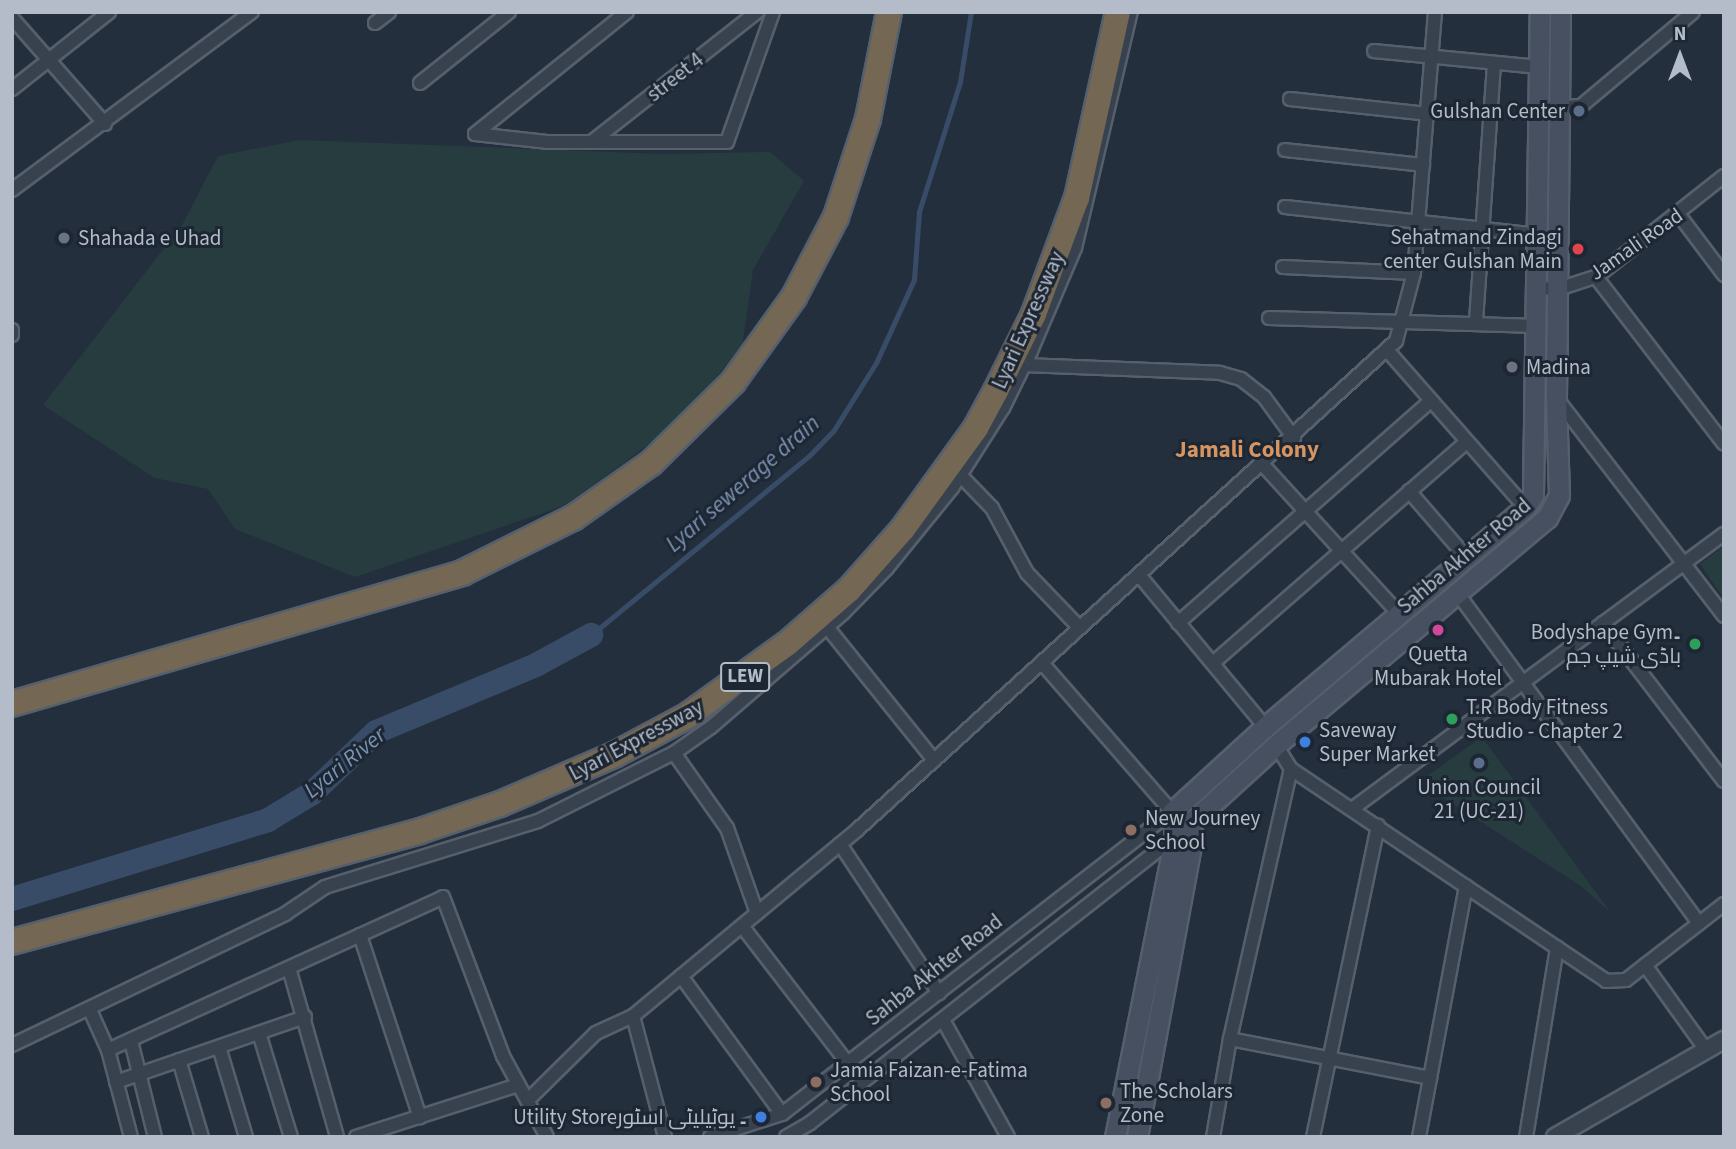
<!DOCTYPE html>
<meta charset="utf-8">
<style>
body{margin:0}
#map{position:relative;width:1736px;height:1149px;overflow:hidden;background:#242f3e;font-family:"Source Sans 3",Cairo,sans-serif}
div>[style]{position:absolute}
.green>*{inset:0;background:#263c3f}
.stream>*{height:4.5px;margin:-2.25px;padding:0 2.25px;transform-origin:2.25px;border-radius:2.25px;background:#394c67}
.river>*{height:24px;margin:-12px;padding:0 12px;transform-origin:12px;border-radius:12px;background:#394c67}
.roads{filter:drop-shadow(2px 0 #565f6c) drop-shadow(-2px 0 #565f6c) drop-shadow(0 2px #565f6c) drop-shadow(0 -2px #565f6c)}
.minor>*{height:12px;margin:-6px;padding:0 6px;transform-origin:6px;border-radius:6px;background:#38414e}
.tertiary>*{height:16px;margin:-8px;padding:0 8px;transform-origin:8px;border-radius:8px;background:#38414e}
.secondary>*{height:19px;margin:-9.5px;padding:0 9.5px;transform-origin:9.5px;border-radius:9.5px;background:#465061}
.motorway>*{height:24px;margin:-12px;padding:0 12px;transform-origin:12px;border-radius:12px;background:#746855}
.dots>*{width:19px;height:19px;translate:-50% -50%;box-sizing:border-box;border:4px solid #1d2633;border-radius:50%}
span{translate:-50% -50%;white-space:nowrap;text-align:center;line-height:1.15;-webkit-text-stroke:6px #1d2633;paint-order:stroke}
.shield-label span{padding:2px 5px;background:#1d2633;border:2px solid;border-radius:5px;-webkit-text-stroke-width:0}
.shield-label{font-size:19px;color:#b4bcc9;font-weight:700}
.street-label{font-size:21px;color:#b4bcc9}
.poi-label{font-size:21px;color:#b4bcc9}
.right{translate:-100% -50%;text-align:right}
.left{translate:0 -50%;text-align:left}
.neighbourhood-label{font-size:23px;color:#d59563;font-weight:700}
.water-label{font-size:23px;color:#7c92b1;font-style:italic}
.frame{position:absolute;inset:0;border:14px solid #b4bcc9;pointer-events:none}
.north{position:absolute;left:1645px;top:21px;width:70px;height:70px;-webkit-text-stroke:5px #1d2633;paint-order:stroke;rotate:0deg;font-size:19px;font-weight:700;line-height:28px;text-align:center;color:#b4bcc9}
.north::after{content:'';display:block;margin:auto;width:24px;height:32px;background:#b4bcc9;clip-path:polygon(50% 0,100% 100%,50% 72%,0 100%)}
</style>
<div id="map">
<div class="green">
<i style="clip-path:polygon(300px 140px,662px 154px,770px 152px,804px 181px,753px 270px,742px 348px,673px 426px,569px 504px,355px 577px,235px 529px,208px 489px,155px 478px,43px 405px,182px 225px,218px 156px)"></i>
<i style="clip-path:polygon(1724px 546px,1724px 599px,1700px 564px)"></i>
<i style="clip-path:polygon(1482px 737px,1611px 913px,1581px 886px,1419px 782px)"></i>
</div>
<div class="stream">
<i style="left:591px;top:635px;width:282px;rotate:-39.4deg"></i>
<i style="left:809px;top:456px;width:36px;rotate:-46deg"></i>
<i style="left:834px;top:430px;width:79px;rotate:-57.9deg"></i>
<i style="left:876px;top:363px;width:91px;rotate:-65.4deg"></i>
<i style="left:914px;top:280px;width:68px;rotate:-85.8deg"></i>
<i style="left:919px;top:212px;width:136px;rotate:-72.5deg"></i>
<i style="left:960px;top:82px;width:71px;rotate:-81.1deg"></i>
</div>
<div class="river">
<i style="left:12px;top:899px;width:268px;rotate:-17.1deg"></i>
<i style="left:268px;top:820px;width:50px;rotate:-31.2deg"></i>
<i style="left:311px;top:794px;width:90px;rotate:-43.6deg"></i>
<i style="left:376px;top:732px;width:173px;rotate:-22.7deg"></i>
<i style="left:536px;top:665px;width:63px;rotate:-28.6deg"></i>
</div>
<div class="roads">
<div class="minor">
<i style="left:12px;top:18px;width:141px;rotate:48.7deg"></i>
<i style="left:375px;top:23px;width:18px;rotate:-38deg"></i>
<i style="left:1374px;top:51px;width:168px;rotate:5.5deg"></i>
<i style="left:420px;top:83px;width:114px;rotate:-38.6deg"></i>
<i style="left:12px;top:89px;width:124px;rotate:-38.4deg"></i>
<i style="left:1290px;top:99px;width:138px;rotate:6.2deg"></i>
<i style="left:1552px;top:108px;width:29px;rotate:-4deg"></i>
<i style="left:1581px;top:106px;width:146px;rotate:-40deg"></i>
<i style="left:475px;top:134px;width:72px;rotate:6.3deg"></i>
<i style="left:547px;top:142px;width:180px"></i>
<i style="left:727px;top:142px;width:138px;rotate:-70.5deg"></i>
<i style="left:475px;top:134px;width:195px;rotate:-38.8deg"></i>
<i style="left:593px;top:141px;width:209px;rotate:-38.2deg"></i>
<i style="left:1285px;top:150px;width:139px;rotate:6.2deg"></i>
<i style="left:12px;top:190px;width:299px;rotate:-36.6deg"></i>
<i style="left:1285px;top:207px;width:257px;rotate:6.3deg"></i>
<i style="left:1679px;top:215px;width:75px;rotate:53.1deg"></i>
<i style="left:1283px;top:267px;width:131px;rotate:2.6deg"></i>
<i style="left:1596px;top:277px;width:210px;rotate:52.5deg"></i>
<i style="left:1538px;top:288px;width:20px;rotate:3deg"></i>
<i style="left:1558px;top:289px;width:40px;rotate:-18deg"></i>
<i style="left:1596px;top:277px;width:163px;rotate:-38.3deg"></i>
<i style="left:1269px;top:318px;width:269px;rotate:1.7deg"></i>
<i style="left:1476px;top:321px;width:258px;rotate:-86deg"></i>
<i style="left:12px;top:330px;width:5px;rotate:90deg"></i>
<i style="left:1387px;top:350px;width:209px;rotate:48.7deg"></i>
<i style="left:1024px;top:365px;width:196px;rotate:2.3deg"></i>
<i style="left:1220px;top:373px;width:22px;rotate:16deg"></i>
<i style="left:1241px;top:379px;width:29px;rotate:38deg"></i>
<i style="left:1264px;top:397px;width:51px;rotate:53.8deg"></i>
<i style="left:1557px;top:399px;width:274px;rotate:52.4deg"></i>
<i style="left:1264px;top:466px;width:202px;rotate:47.6deg"></i>
<i style="left:960px;top:475px;width:46px;rotate:45.9deg"></i>
<i style="left:992px;top:508px;width:74px;rotate:61.7deg"></i>
<i style="left:1027px;top:573px;width:76px;rotate:46.1deg"></i>
<i style="left:1409px;top:491px;width:87px;rotate:49.2deg"></i>
<i style="left:1139px;top:575px;width:197px;rotate:50.3deg"></i>
<i style="left:1458px;top:594px;width:408px;rotate:53.8deg"></i>
<i style="left:1178px;top:623px;width:337px;rotate:-41.3deg"></i>
<i style="left:1603px;top:623px;width:199px;rotate:52.6deg"></i>
<i style="left:827px;top:627px;width:171px;rotate:51.2deg"></i>
<i style="left:1213px;top:663px;width:336px;rotate:-41.1deg"></i>
<i style="left:1276px;top:745px;width:28px;rotate:58deg"></i>
<i style="left:1291px;top:769px;width:380px;rotate:33.9deg"></i>
<i style="left:1606px;top:981px;width:20px;rotate:-3deg"></i>
<i style="left:1626px;top:980px;width:124px;rotate:-37.8deg"></i>
<i style="left:674px;top:753px;width:92px;rotate:54.8deg"></i>
<i style="left:727px;top:828px;width:90px;rotate:70.6deg"></i>
<i style="left:1352px;top:809px;width:463px;rotate:-36.5deg"></i>
<i style="left:840px;top:844px;width:179px;rotate:56.4deg"></i>
<i style="left:742px;top:926px;width:175px;rotate:52.4deg"></i>
<i style="left:360px;top:935px;width:192px;rotate:71.8deg"></i>
<i style="left:1645px;top:965px;width:105px;rotate:54.3deg"></i>
<i style="left:289px;top:968px;width:176px;rotate:74.1deg"></i>
<i style="left:681px;top:976px;width:171px;rotate:53.8deg"></i>
<i style="left:90px;top:1010px;width:44px;rotate:65.8deg"></i>
<i style="left:108px;top:1050px;width:90px;rotate:75.2deg"></i>
<i style="left:633px;top:1016px;width:125px;rotate:75.2deg"></i>
<i style="left:943px;top:1020px;width:134px;rotate:60.9deg"></i>
<i style="left:259px;top:1033px;width:109px;rotate:72.9deg"></i>
<i style="left:1230px;top:1039px;width:204px;rotate:11deg"></i>
<i style="left:131px;top:1041px;width:99px;rotate:76deg"></i>
<i style="left:12px;top:1045px;width:303px;rotate:-25.6deg"></i>
<i style="left:285px;top:914px;width:48px;rotate:-34deg"></i>
<i style="left:325px;top:887px;width:223px;rotate:-17.2deg"></i>
<i style="left:538px;top:821px;width:152px;rotate:-26.6deg"></i>
<i style="left:674px;top:753px;width:45px;rotate:-35.1deg"></i>
<i style="left:711px;top:727px;width:174px;rotate:-40.8deg"></i>
<i style="left:843px;top:613px;width:63px;rotate:-45.6deg"></i>
<i style="left:887px;top:568px;width:103px;rotate:-50.9deg"></i>
<i style="left:952px;top:488px;width:95px;rotate:-57.5deg"></i>
<i style="left:1003px;top:408px;width:64px;rotate:-63.8deg"></i>
<i style="left:1031px;top:351px;width:112px;rotate:-66.9deg"></i>
<i style="left:1075px;top:248px;width:243px;rotate:-76.7deg"></i>
<i style="left:219px;top:1047px;width:94px;rotate:73.3deg"></i>
<i style="left:108px;top:1050px;width:368px;rotate:-24.5deg"></i>
<i style="left:443px;top:897px;width:170px;rotate:69.3deg"></i>
<i style="left:503px;top:1056px;width:92px;rotate:61.5deg"></i>
<i style="left:179px;top:1060px;width:80px;rotate:73.4deg"></i>
<i style="left:116px;top:1082px;width:200px;rotate:-19deg"></i>
<i style="left:528px;top:1100px;width:95px;rotate:-44.6deg"></i>
<i style="left:596px;top:1033px;width:41px;rotate:-24.7deg"></i>
<i style="left:633px;top:1016px;width:291px;rotate:-39.7deg"></i>
<i style="left:857px;top:830px;width:728px;rotate:-42.22deg"></i>
<i style="left:1396px;top:341px;width:70px;rotate:-75.2deg"></i>
<i style="left:1414px;top:273px;width:262px;rotate:-85.4deg"></i>
<i style="left:356px;top:1137px;width:167px;rotate:-17.8deg"></i>
<i style="left:710px;top:1137px;width:76px;rotate:-17.7deg"></i>
<i style="left:782px;top:1114px;width:493px;rotate:-37.8deg"></i>
<i style="left:1172px;top:812px;width:198px;rotate:-131.1deg"></i>
<i style="left:786px;top:1137px;width:28px;rotate:-30deg"></i>
<i style="left:810px;top:1123px;width:464px;rotate:-38.1deg"></i>
<i style="left:1213px;top:1137px;width:99px;rotate:-80.2deg"></i>
<i style="left:1230px;top:1039px;width:277px;rotate:-77.3deg"></i>
<i style="left:1313px;top:1137px;width:318px;rotate:-78.2deg"></i>
<i style="left:1419px;top:1137px;width:255px;rotate:-79.4deg"></i>
<i style="left:1526px;top:1137px;width:192px;rotate:-80.7deg"></i>
</div>
<div class="tertiary">
<i style="left:1555px;top:1137px;width:195px;rotate:-29.9deg"></i>
</div>
<div class="secondary">
<i style="left:1172px;top:812px;width:126px;rotate:-42.4deg"></i>
<i style="left:1265px;top:727px;width:341px;rotate:-40.2deg"></i>
<i style="left:1525px;top:507px;width:14px;rotate:-56deg"></i>
<i style="left:1533px;top:495px;width:483px;rotate:-89.2deg"></i>
<i style="left:1186px;top:827px;width:122px;rotate:-42.3deg"></i>
<i style="left:1276px;top:745px;width:354px;rotate:-40deg"></i>
<i style="left:1547px;top:518px;width:26px;rotate:-62deg"></i>
<i style="left:1559px;top:495px;width:98px;rotate:-91.8deg"></i>
<i style="left:1556px;top:397px;width:385px;rotate:-89.4deg"></i>
<i style="left:1115px;top:1137px;width:306px;rotate:-78.7deg"></i>
<i style="left:1175px;top:837px;width:25px;rotate:-97deg"></i>
<i style="left:1137px;top:1137px;width:307px;rotate:-79.5deg"></i>
<i style="left:1193px;top:835px;width:23px;rotate:-133deg"></i>
</div>
<div class="motorway">
<i style="left:12px;top:704px;width:469px;rotate:-16.2deg"></i>
<i style="left:462px;top:573px;width:124px;rotate:-26.4deg"></i>
<i style="left:573px;top:518px;width:95px;rotate:-35.2deg"></i>
<i style="left:651px;top:463px;width:115px;rotate:-44.6deg"></i>
<i style="left:733px;top:382px;width:105px;rotate:-54.3deg"></i>
<i style="left:794px;top:297px;width:90px;rotate:-62.3deg"></i>
<i style="left:836px;top:217px;width:103px;rotate:-71.9deg"></i>
<i style="left:868px;top:119px;width:109px;rotate:-78.9deg"></i>
<i style="left:12px;top:942px;width:423px;rotate:-15.2deg"></i>
<i style="left:420px;top:831px;width:84px;rotate:-18.6deg"></i>
<i style="left:500px;top:804px;width:124px;rotate:-23.3deg"></i>
<i style="left:614px;top:755px;width:83px;rotate:-28.1deg"></i>
<i style="left:687px;top:716px;width:123px;rotate:-35.8deg"></i>
<i style="left:787px;top:644px;width:82px;rotate:-41.1deg"></i>
<i style="left:849px;top:590px;width:81px;rotate:-48.5deg"></i>
<i style="left:903px;top:529px;width:125px;rotate:-54.1deg"></i>
<i style="left:976px;top:428px;width:42px;rotate:-61.6deg"></i>
<i style="left:996px;top:391px;width:86px;rotate:-63.7deg"></i>
<i style="left:1034px;top:314px;width:124px;rotate:-69.7deg"></i>
<i style="left:1077px;top:198px;width:190px;rotate:-77.6deg"></i>
</div>
</div>
<div class="dots">
<i style="left:1579px;top:111px;background:#5c6f8a"></i>
<i style="left:64px;top:238px;background:#6b7280"></i>
<i style="left:1578px;top:249px;background:#e0444e"></i>
<i style="left:1512px;top:367px;background:#6b7280"></i>
<i style="left:1438px;top:630px;background:#d1479c"></i>
<i style="left:1695px;top:644px;background:#2e9e5b"></i>
<i style="left:1452px;top:719px;background:#2e9e5b"></i>
<i style="left:1305px;top:742px;background:#3f7fe0"></i>
<i style="left:1479px;top:763px;background:#5c6f8a"></i>
<i style="left:1131px;top:830px;background:#8d6e63"></i>
<i style="left:816px;top:1082px;background:#8d6e63"></i>
<i style="left:1106px;top:1103px;background:#8d6e63"></i>
<i style="left:761px;top:1117px;background:#3f7fe0"></i>
</div>
<div class="shield-label">
<span style="left:745px;top:677px">LEW</span>
</div>
<div class="street-label">
<span style="left:675px;top:77px;rotate:-38deg">street 4</span>
<span style="left:1636px;top:244px;rotate:-35deg">Jamali Road</span>
<span style="left:1028px;top:320px;rotate:-66deg">Lyari Expressway</span>
<span style="left:1464px;top:556px;rotate:-40deg">Sahba Akhter Road</span>
<span style="left:636px;top:740px;rotate:-28deg">Lyari Expressway</span>
<span style="left:934px;top:970px;rotate:-38deg">Sahba Akhter Road</span>
</div>
<div class="poi-label">
<span class="right" style="left:1565px;top:111px">Gulshan Center</span>
<span class="right" style="left:1562px;top:249px">Sehatmand Zindagi<br>center Gulshan Main</span>
<span class="left" style="left:78px;top:238px">Shahada e Uhad</span>
<span class="left" style="left:1526px;top:367px">Madina</span>
<span class="right" style="left:1681px;top:644px">Bodyshape Gym۔<br>باڈی شیپ جم</span>
<span style="left:1438px;top:666px">Quetta<br>Mubarak Hotel</span>
<span class="left" style="left:1466px;top:719px">T.R Body Fitness<br>Studio - Chapter 2</span>
<span class="left" style="left:1319px;top:742px">Saveway<br>Super Market</span>
<span style="left:1479px;top:799px">Union Council<br>21 (UC-21)</span>
<span class="left" style="left:1145px;top:830px">New Journey<br>School</span>
<span class="left" style="left:830px;top:1082px">Jamia Faizan-e-Fatima<br>School</span>
<span class="left" style="left:1120px;top:1103px">The Scholars<br>Zone</span>
<span class="right" style="left:747px;top:1117px">Utility Store۔ یوٹیلیٹی اسٹور</span>
</div>
<div class="neighbourhood-label">
<span style="left:1247px;top:450px">Jamali Colony</span>
</div>
<div class="water-label">
<span style="left:743px;top:484px;rotate:-41deg">Lyari sewerage drain</span>
<span style="left:345px;top:763px;rotate:-39deg">Lyari River</span>
</div>
<div class="frame"></div>
<div class="north">N</div>
</div>
